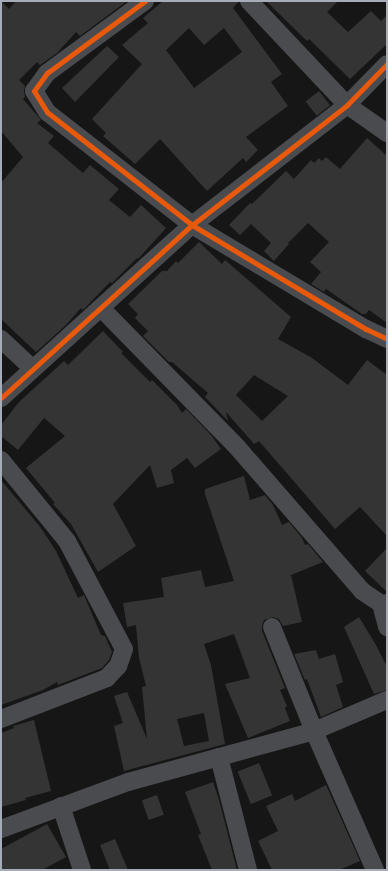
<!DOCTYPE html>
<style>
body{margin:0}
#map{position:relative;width:388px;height:871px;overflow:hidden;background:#161616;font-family:"Space Grotesk",sans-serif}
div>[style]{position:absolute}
.building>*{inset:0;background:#343435;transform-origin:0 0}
.street>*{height:18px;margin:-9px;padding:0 9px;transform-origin:9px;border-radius:9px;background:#4a4b4f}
.cycleway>*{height:5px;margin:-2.5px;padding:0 2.5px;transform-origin:2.5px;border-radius:2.5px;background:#e8590c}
span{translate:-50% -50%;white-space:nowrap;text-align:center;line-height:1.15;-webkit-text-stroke:4px #101012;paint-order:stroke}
.frame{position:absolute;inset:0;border:2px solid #a6adb8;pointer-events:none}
</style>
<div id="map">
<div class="building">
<i style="clip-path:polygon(1px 1px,9px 9px,16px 1px,127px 1px,80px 36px,76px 32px,57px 53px,40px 65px,37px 62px,19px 80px,25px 86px,24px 91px,25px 97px,23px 99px,41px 120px,37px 123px,54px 136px,48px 143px,83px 173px,90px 165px,119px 189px,109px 200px,130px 217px,141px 205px,166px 228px,138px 259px,137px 258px,112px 283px,110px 282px,83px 310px,81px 308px,66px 325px,36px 352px,1px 319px,1px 183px,23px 157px,1px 131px)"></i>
<i style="clip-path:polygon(evenodd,163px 1px,239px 1px,233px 8px,282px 74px,271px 82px,288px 106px,246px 137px,258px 150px,246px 162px,243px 158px,207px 191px,160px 139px,135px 164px,103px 136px,106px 133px,92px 119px,142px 64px,122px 45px,148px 23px,143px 18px,163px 1px,189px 28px,204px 45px,224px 28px,242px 52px,194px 88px,166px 50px,189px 28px)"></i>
<i style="clip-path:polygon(266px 1px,338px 1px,327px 12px,348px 32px,371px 11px,381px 21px,387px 15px,387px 44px,350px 79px,309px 39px,307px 41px)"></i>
<i style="clip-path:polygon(107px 46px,119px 57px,75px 102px,62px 88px)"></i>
<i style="left:319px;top:91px;width:18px;height:17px;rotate:52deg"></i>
<i style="clip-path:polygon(367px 138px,387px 156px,387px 323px,369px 310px,366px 314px,362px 314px,326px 289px,324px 292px,311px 284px,321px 272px,310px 262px,329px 242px,308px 223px,288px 243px,289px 244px,274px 261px,264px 251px,271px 243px,251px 224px,240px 235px,229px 225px,250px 203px,252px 204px,286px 171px,294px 179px,311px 160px,314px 163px,319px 158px,322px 161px,326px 157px,340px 169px)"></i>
<i style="clip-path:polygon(evenodd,199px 242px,222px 264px,225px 260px,291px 317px,278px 339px,312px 358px,348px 385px,367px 360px,387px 375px,387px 536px,360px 507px,335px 529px,259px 441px,254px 444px,226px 412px,228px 421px,205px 397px,208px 393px,172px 362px,169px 362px,143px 336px,148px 331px,135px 318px,138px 314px,128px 304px,162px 271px,167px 271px,176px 261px,178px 263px,199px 242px,254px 375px,288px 396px,262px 421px,236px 395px,254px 375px)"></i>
<i style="clip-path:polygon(103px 331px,123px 352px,121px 353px,150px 382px,152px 380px,177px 405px,182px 413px,186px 409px,211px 435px,221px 449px,195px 468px,187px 458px,171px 470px,174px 483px,157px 488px,150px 465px,113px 504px,136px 546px,98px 572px,71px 524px,53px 504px,55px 503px,26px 468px,65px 436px,44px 418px,18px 450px,1px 436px,1px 425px,19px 402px,64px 361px,68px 365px)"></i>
<i style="clip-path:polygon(evenodd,244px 476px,250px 500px,265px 495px,273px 505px,282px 525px,289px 522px,302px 538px,305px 545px,308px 544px,323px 562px,291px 575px,302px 622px,283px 626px,279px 619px,273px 617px,264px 620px,262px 625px,262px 631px,285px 688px,280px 690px,287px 706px,285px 708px,290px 721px,248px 738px,225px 684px,250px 678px,234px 634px,204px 644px,211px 665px,225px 744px,124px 771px,114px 726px,123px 723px,114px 696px,127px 692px,147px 739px,142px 687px,146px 686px,139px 658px,136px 625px,127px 627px,123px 603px,164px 597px,161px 578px,201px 570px,205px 587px,234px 581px,205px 494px,205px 489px,244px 476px,204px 713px,209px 741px,184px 746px,177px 719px,204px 713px)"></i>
<i style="clip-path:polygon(1px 480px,41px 528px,56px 551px,78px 598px,84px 595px,101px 635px,105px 636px,112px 652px,109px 660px,102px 668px,58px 685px,57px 682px,43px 690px,1px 705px)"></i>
<i style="clip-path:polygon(387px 548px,387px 592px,365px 571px)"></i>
<i style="clip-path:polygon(359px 617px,376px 645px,387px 667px,387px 690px,374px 694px,344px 627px)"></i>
<i style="clip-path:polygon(316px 650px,319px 659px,335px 654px,343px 682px,336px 685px,343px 707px,321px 717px,307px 679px,305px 680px,294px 654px)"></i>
<i style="clip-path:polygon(34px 720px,51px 791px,25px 798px,26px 800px,1px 807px,1px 733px,14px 728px,13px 726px)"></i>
<i style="left:259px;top:763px;width:35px;height:23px;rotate:68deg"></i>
<i style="clip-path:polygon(213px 782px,219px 800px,237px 870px,212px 870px,198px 835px,201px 834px,185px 792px)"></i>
<i style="clip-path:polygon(326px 785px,360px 861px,339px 870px,272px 870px,258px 841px,278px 831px,266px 806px,292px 794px,295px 801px)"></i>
<i style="left:157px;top:795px;width:21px;height:16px;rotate:71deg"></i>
<i style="clip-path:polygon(47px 824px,66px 857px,42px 870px,1px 870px,1px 849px)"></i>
<i style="clip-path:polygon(115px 839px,128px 870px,110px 870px,100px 845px)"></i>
</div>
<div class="street">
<i style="left:145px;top:1px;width:122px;rotate:143.7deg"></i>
<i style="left:47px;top:73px;width:22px;rotate:126deg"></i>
<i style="left:34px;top:91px;width:25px;rotate:58deg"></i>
<i style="left:47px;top:112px;width:184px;rotate:37.9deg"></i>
<i style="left:192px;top:225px;width:203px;rotate:30.9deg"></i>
<i style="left:366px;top:329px;width:23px;rotate:25deg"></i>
<i style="left:249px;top:1px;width:143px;rotate:46.7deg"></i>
<i style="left:347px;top:105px;width:49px;rotate:35deg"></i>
<i style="left:101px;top:308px;width:194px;rotate:45.6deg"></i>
<i style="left:237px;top:447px;width:191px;rotate:49deg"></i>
<i style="left:362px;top:591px;width:23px;rotate:34deg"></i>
<i style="left:381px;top:604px;width:6px;rotate:-9deg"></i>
<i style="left:1px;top:339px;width:42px;rotate:43.1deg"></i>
<i style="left:1px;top:398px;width:258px;rotate:-42.2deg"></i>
<i style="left:192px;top:225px;width:196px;rotate:-37.7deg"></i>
<i style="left:347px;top:105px;width:57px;rotate:-45.7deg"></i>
<i style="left:1px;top:460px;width:104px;rotate:50.8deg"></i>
<i style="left:67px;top:541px;width:122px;rotate:62.2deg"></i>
<i style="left:124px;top:649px;width:18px;rotate:109deg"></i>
<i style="left:118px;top:666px;width:16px;rotate:133deg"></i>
<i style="left:107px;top:678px;width:114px;rotate:158.9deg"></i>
<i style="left:381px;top:604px;width:24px;rotate:75deg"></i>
<i style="left:272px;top:627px;width:112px;rotate:68deg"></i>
<i style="left:314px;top:731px;width:152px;rotate:66.3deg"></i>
<i style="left:219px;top:757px;width:117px;rotate:75.6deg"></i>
<i style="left:61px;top:806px;width:67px;rotate:71.8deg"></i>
<i style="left:1px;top:829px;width:135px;rotate:-20.3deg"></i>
<i style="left:128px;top:782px;width:193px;rotate:-15.3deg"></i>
<i style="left:314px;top:731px;width:79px;rotate:-23deg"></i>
</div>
<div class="cycleway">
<i style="left:145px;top:1px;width:122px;rotate:143.7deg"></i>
<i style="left:47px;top:73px;width:22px;rotate:126deg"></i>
<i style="left:34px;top:91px;width:25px;rotate:58deg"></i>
<i style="left:47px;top:112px;width:184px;rotate:37.9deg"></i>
<i style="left:192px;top:225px;width:203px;rotate:30.9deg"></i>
<i style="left:366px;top:329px;width:23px;rotate:25deg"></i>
<i style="left:1px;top:398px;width:258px;rotate:-42.2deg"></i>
<i style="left:192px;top:225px;width:196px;rotate:-37.7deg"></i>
<i style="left:347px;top:105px;width:57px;rotate:-45.7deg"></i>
</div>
<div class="frame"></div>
</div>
